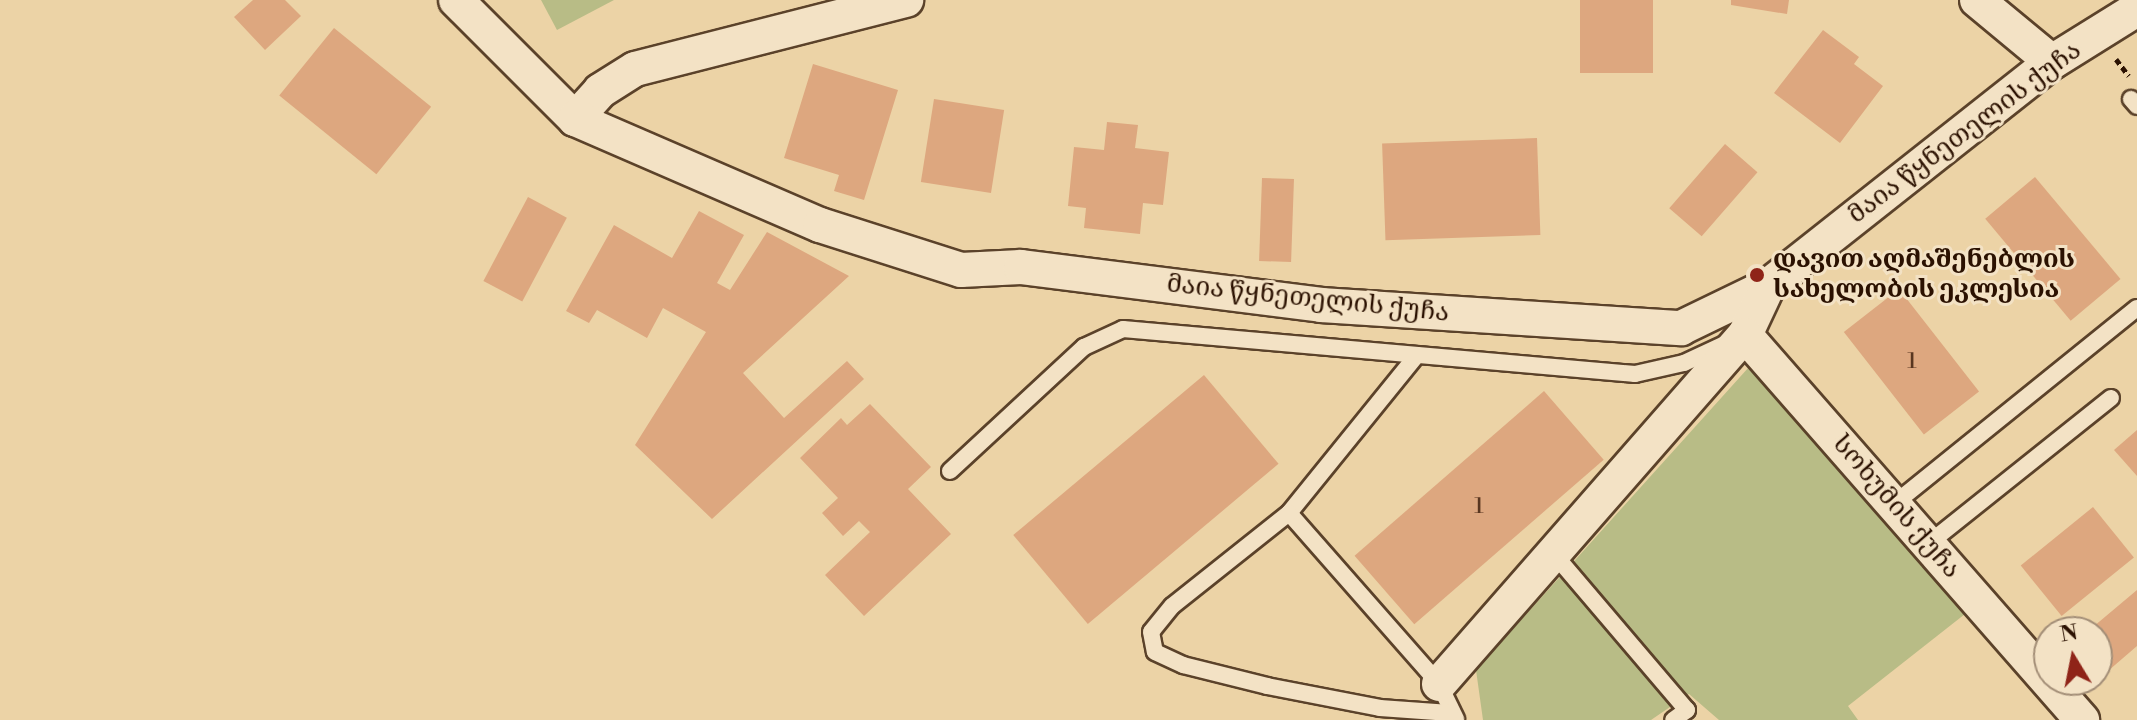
<!DOCTYPE html>
<meta charset="utf-8">
<style>
body{margin:0}
#map{position:relative;width:2137px;height:720px;overflow:hidden;background:#ecd3a6;font-family:"Libre Bodoni","Noto Serif Georgian",serif}
div>[style]{position:absolute}
.green>*{inset:0;background:#b8bc86}
.building>*{inset:0;background:#dda77f;transform-origin:0 0}
.path>*{height:5px;margin-top:-2.5px;transform-origin:0;background:repeating-linear-gradient(90deg,#2b1101 0 6px,transparent 0 10px)}
.roads{filter:drop-shadow(2px 0 #5b422a) drop-shadow(-2px 0 #5b422a) drop-shadow(0 2px #5b422a) drop-shadow(0 -2px #5b422a)}
.lane>*{height:16px;margin:-8px;padding:0 8px;transform-origin:8px;border-radius:8px;background:#f3e2c5}
.street>*{height:34px;margin:-17px;padding:0 17px;transform-origin:17px;border-radius:17px;background:#f3e2c5}
.dots>*{width:22px;height:22px;translate:-50% -50%;box-sizing:border-box;border:4px solid #f3e2c5;border-radius:50%}
span{translate:-50% -50%;white-space:nowrap;text-align:center;line-height:1.15;-webkit-text-stroke:6px #f3e2c5;paint-order:stroke}
.number-label{font-size:22px;color:#583620}
.number-label span{-webkit-text-stroke-width:0}
.street-label{font-size:26px;color:#2b1101}
.poi-label{font-size:26px;color:#2b1101;font-weight:700}
.left{translate:0 -50%;text-align:left}
.north{position:absolute;left:2033px;top:616px;width:80px;height:80px;box-sizing:border-box;background:#f3e2c5;border:2px solid #a38e77;border-radius:50%;rotate:350deg;font-size:22px;font-weight:700;line-height:32px;text-align:center;color:#2b1101}
.north::after{content:'';display:block;margin:auto;width:28px;height:36px;background:#8f2418;clip-path:polygon(50% 0,100% 100%,50% 72%,0 100%)}
</style>
<div id="map">
<div class="green">
<i style="clip-path:polygon(541px 0,614px 0,557px 30px)"></i>
<i style="clip-path:polygon(1749px 367px,1965px 614px,1848px 706px,1858px 720px,1719px 720px,1689px 694px,1651px 720px,1483px 720px,1476px 670px)"></i>
</div>
<div class="building">
<i style="clip-path:polygon(253px 0,285px 0,301px 16px,265px 50px,234px 17px)"></i>
<i style="left:1580px;top:0;width:73px;height:73px"></i>
<i style="clip-path:polygon(1731px 0,1789px 0,1787px 14px,1731px 5px)"></i>
<i style="left:334px;top:28px;width:125px;height:87px;rotate:39deg"></i>
<i style="clip-path:polygon(1823px 30px,1859px 57px,1854px 64px,1883px 86px,1840px 143px,1774px 93px)"></i>
<i style="clip-path:polygon(813px 64px,898px 90px,864px 200px,834px 191px,839px 175px,784px 158px)"></i>
<i style="left:934px;top:99px;width:71px;height:84px;rotate:9deg"></i>
<i style="clip-path:polygon(1107px 122px,1138px 125px,1135px 148px,1169px 152px,1163px 205px,1143px 203px,1140px 234px,1084px 228px,1086px 208px,1068px 206px,1074px 147px,1104px 150px)"></i>
<i style="left:1537px;top:138px;width:97px;height:155px;rotate:88deg"></i>
<i style="left:1725px;top:144px;width:43px;height:85px;rotate:41deg"></i>
<i style="left:2035px;top:177px;width:133px;height:65px;rotate:50deg"></i>
<i style="left:1262px;top:178px;width:32px;height:83px;rotate:2deg"></i>
<i style="left:528px;top:197px;width:44px;height:95px;rotate:28deg"></i>
<i style="clip-path:polygon(699px 211px,744px 235px,717px 283px,730px 290px,767px 232px,849px 276px,743px 373px,784px 418px,847px 361px,864px 379px,712px 519px,635px 445px,706px 332px,663px 308px,647px 338px,597px 310px,589px 323px,566px 311px,614px 225px,672px 258px)"></i>
<i style="left:1899px;top:289px;width:130px;height:70px;rotate:52deg"></i>
<i style="left:1204px;top:375px;width:116px;height:249px;rotate:50deg"></i>
<i style="left:1544px;top:391px;width:91px;height:251px;rotate:49deg"></i>
<i style="clip-path:polygon(870px 404px,931px 467px,908px 489px,951px 534px,864px 616px,825px 575px,870px 532px,859px 521px,843px 536px,822px 513px,838px 498px,800px 458px,841px 418px,847px 425px)"></i>
<i style="clip-path:polygon(2137px 430px,2137px 476px,2114px 450px)"></i>
<i style="left:2093px;top:507px;width:65px;height:93px;rotate:51deg"></i>
<i style="clip-path:polygon(2137px 590px,2137px 646px,2108px 671px,2097px 658px,2097px 632px,2087px 632px)"></i>
</div>
<div class="path">
<i style="left:2116px;top:59px;width:21px;rotate:53deg"></i>
</div>
<div class="roads">
<div class="lane">
<i style="left:2131px;top:99px;width:9px;rotate:49deg"></i>
<i style="left:1417px;top:355px;width:203px;rotate:129deg"></i>
<i style="left:1289px;top:513px;width:227px;rotate:48.7deg"></i>
<i style="left:1439px;top:684px;width:39px;rotate:64deg"></i>
<i style="left:950px;top:471px;width:183px;rotate:-42.8deg"></i>
<i style="left:1084px;top:347px;width:43px;rotate:-24.8deg"></i>
<i style="left:1123px;top:329px;width:514px;rotate:5.02deg"></i>
<i style="left:1635px;top:374px;width:50px;rotate:-12.7deg"></i>
<i style="left:1684px;top:363px;width:45px;rotate:-24.9deg"></i>
<i style="left:1894px;top:504px;width:312px;rotate:-38.9deg"></i>
<i style="left:1289px;top:513px;width:149px;rotate:141.5deg"></i>
<i style="left:1172px;top:606px;width:33px;rotate:129deg"></i>
<i style="left:1151px;top:632px;width:20px;rotate:79deg"></i>
<i style="left:1155px;top:652px;width:31px;rotate:25deg"></i>
<i style="left:1183px;top:665px;width:87px;rotate:14deg"></i>
<i style="left:1267px;top:686px;width:115px;rotate:11deg"></i>
<i style="left:1380px;top:708px;width:70px;rotate:4.1deg"></i>
<i style="left:1928px;top:544px;width:234px;rotate:-38.6deg"></i>
<i style="left:1554px;top:554px;width:205px;rotate:49.6deg"></i>
<i style="left:1687px;top:710px;width:17px;rotate:144deg"></i>
</div>
<div class="street">
<i style="left:456px;top:0;width:168px;rotate:45deg"></i>
<i style="left:575px;top:119px;width:267px;rotate:23.4deg"></i>
<i style="left:820px;top:225px;width:148px;rotate:17.7deg"></i>
<i style="left:961px;top:270px;width:60px;rotate:-2.9deg"></i>
<i style="left:1021px;top:267px;width:302px;rotate:7.2deg"></i>
<i style="left:1321px;top:305px;width:361px;rotate:3.7deg"></i>
<i style="left:1681px;top:328px;width:97px;rotate:-25.8deg"></i>
<i style="left:1768px;top:286px;width:362px;rotate:-38.3deg"></i>
<i style="left:2052px;top:62px;width:100px;rotate:-31.9deg"></i>
<i style="left:1977px;top:0;width:97px;rotate:39.6deg"></i>
<i style="left:575px;top:119px;width:38px;rotate:-48deg"></i>
<i style="left:600px;top:91px;width:41px;rotate:-32.2deg"></i>
<i style="left:635px;top:69px;width:280px;rotate:-14.3deg"></i>
<i style="left:1768px;top:286px;width:54px;rotate:115.1deg"></i>
<i style="left:1745px;top:335px;width:512px;rotate:48.8deg"></i>
<i style="left:1439px;top:684px;width:464px;rotate:-48.8deg"></i>
</div>
</div>
<div class="dots">
<i style="left:1757px;top:275px;background:#8f2418"></i>
</div>
<div class="number-label">
<span style="left:1912px;top:362px">1</span>
<span style="left:1479px;top:507px">1</span>
</div>
<div class="street-label">
<span style="left:1965px;top:133px;rotate:-37deg">მაია წყნეთელის ქუჩა</span>
<span style="left:1308px;top:299px;rotate:6deg">მაია წყნეთელის ქუჩა</span>
<span style="left:1896px;top:507px;rotate:49deg">სოხუმის ქუჩა</span>
</div>
<div class="poi-label">
<span class="left" style="left:1773px;top:275px">დავით აღმაშენებლის<br>სახელობის ეკლესია</span>
</div>
<div class="north">N</div>
</div>
